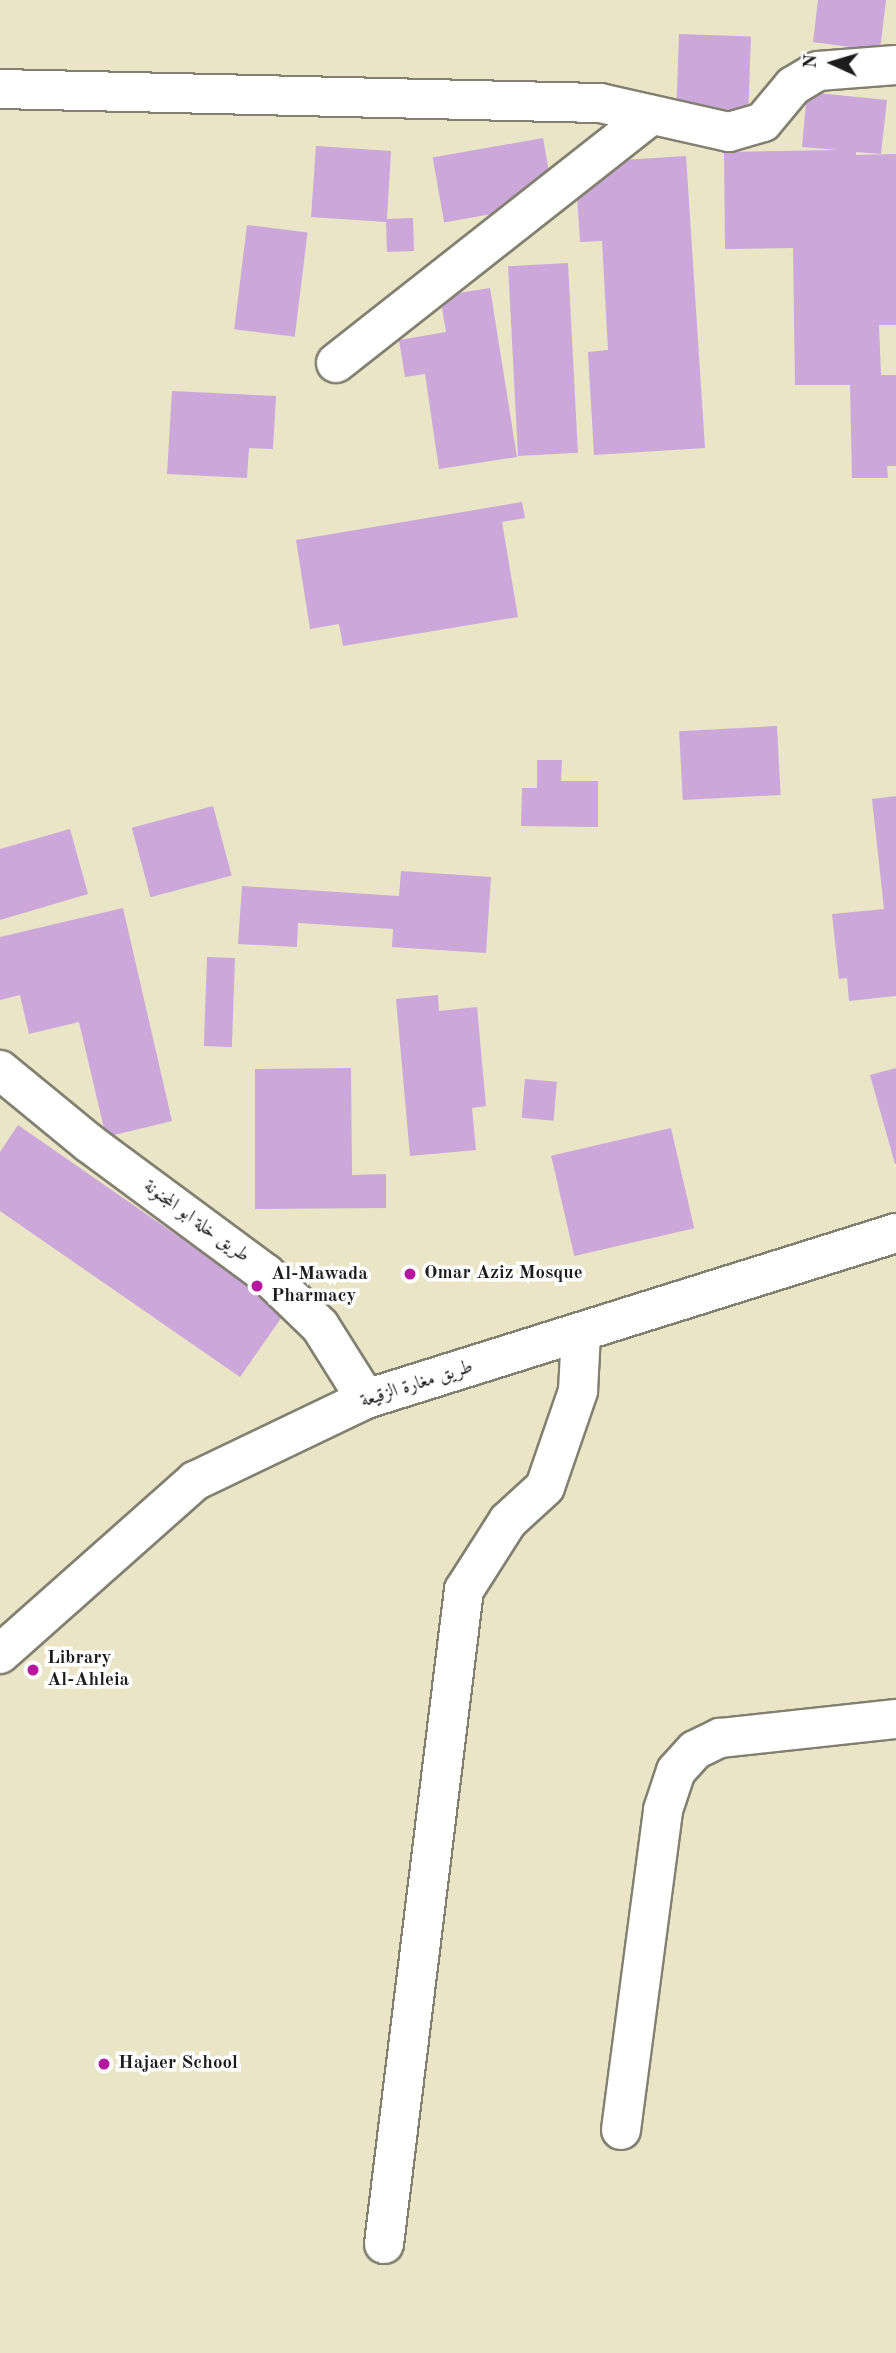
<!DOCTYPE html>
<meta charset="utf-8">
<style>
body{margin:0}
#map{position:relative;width:896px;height:2353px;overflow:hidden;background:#eae5c7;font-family:"Old Standard TT",Amiri,serif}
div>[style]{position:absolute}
.building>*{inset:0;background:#cba7da;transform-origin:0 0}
.roads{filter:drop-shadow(2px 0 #838072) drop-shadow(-2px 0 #838072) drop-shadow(0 2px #838072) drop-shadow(0 -2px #838072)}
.minor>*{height:38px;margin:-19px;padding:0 19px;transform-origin:19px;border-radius:19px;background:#fff}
.tertiary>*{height:38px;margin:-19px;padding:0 19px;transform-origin:19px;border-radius:19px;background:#fff}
.dots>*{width:19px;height:19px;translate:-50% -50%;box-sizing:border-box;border:4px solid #fff;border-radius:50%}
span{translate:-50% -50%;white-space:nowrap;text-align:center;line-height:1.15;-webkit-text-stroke:7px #fff;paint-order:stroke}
.street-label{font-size:19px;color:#1c1c1c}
.poi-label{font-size:19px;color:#1c1c1c;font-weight:700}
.left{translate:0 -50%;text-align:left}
.north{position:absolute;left:798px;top:28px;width:70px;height:70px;-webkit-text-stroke:5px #fff;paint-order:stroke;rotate:274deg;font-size:19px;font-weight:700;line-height:28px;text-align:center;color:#1c1c1c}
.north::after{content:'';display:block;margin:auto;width:24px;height:32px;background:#1c1c1c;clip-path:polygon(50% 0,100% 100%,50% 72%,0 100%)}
</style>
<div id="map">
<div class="building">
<i style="clip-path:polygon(818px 0,886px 0,880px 51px,813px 42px)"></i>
<i style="left:679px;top:34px;width:72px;height:102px;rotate:2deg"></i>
<i style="clip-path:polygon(807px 92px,887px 100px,881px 154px,856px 152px,856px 155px,896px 154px,896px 325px,879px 325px,881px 375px,896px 375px,896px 466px,887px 466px,888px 478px,852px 478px,850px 385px,795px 385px,793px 248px,725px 249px,724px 152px,838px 150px,802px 147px)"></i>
<i style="left:543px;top:138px;width:66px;height:112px;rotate:80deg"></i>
<i style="clip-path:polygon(316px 146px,391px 151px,387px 219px,413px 218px,414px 251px,387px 252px,386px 222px,311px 217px)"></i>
<i style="clip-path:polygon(686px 156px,705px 448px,594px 455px,588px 352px,608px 350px,602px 241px,580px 242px,575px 163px)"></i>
<i style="left:247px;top:225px;width:61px;height:105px;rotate:7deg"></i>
<i style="left:568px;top:263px;width:190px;height:60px;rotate:87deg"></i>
<i style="clip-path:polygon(490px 288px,517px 457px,439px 469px,425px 374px,405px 377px,399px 340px,446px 332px,440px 296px)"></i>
<i style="clip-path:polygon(172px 391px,276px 396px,273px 449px,249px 448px,247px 478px,167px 474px)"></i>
<i style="clip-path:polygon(522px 502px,525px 518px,502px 522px,518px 617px,343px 646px,339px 624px,310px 629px,296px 540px)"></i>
<i style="left:777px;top:726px;width:69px;height:98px;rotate:87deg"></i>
<i style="clip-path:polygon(537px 760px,562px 760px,561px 781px,598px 781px,598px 827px,521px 826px,522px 788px,537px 788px)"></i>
<i style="clip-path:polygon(896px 796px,896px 996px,849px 1001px,847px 978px,839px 979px,832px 914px,884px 909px,872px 799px)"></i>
<i style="left:213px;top:806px;width:72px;height:84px;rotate:75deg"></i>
<i style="clip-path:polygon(70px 829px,88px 894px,0 920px,0 849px)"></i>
<i style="clip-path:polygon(401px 871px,491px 877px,486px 953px,392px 947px,393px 929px,298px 923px,297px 947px,238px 944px,242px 886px,399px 896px)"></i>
<i style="clip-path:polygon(123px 908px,172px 1121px,106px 1137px,79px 1022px,29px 1034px,20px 995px,0 1000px,0 937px)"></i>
<i style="left:207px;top:957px;width:28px;height:89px;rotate:2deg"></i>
<i style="clip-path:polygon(438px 995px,439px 1011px,477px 1007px,486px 1106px,472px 1108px,476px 1150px,410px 1156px,396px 999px)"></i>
<i style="clip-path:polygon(351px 1068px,352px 1175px,386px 1174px,386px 1208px,255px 1209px,255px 1069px)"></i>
<i style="clip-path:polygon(896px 1068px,896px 1163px,895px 1164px,870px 1075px)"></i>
<i style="left:525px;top:1079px;width:32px;height:39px;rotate:5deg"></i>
<i style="clip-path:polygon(18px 1125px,286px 1311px,240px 1377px,0 1211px,0 1152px)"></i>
<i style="left:671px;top:1128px;width:103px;height:123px;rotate:77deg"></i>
</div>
<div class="roads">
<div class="minor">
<i style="left:0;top:89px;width:600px;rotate:1.34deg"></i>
<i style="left:600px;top:103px;width:132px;rotate:12.7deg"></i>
<i style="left:729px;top:132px;width:35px;rotate:-16deg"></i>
<i style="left:763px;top:122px;width:47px;rotate:-50.2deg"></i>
<i style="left:793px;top:86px;width:29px;rotate:-31deg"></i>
<i style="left:818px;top:71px;width:78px;rotate:-4.4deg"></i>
<i style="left:336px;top:363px;width:401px;rotate:-38.2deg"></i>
<i style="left:0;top:1070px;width:115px;rotate:39.4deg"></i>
<i style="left:89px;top:1143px;width:219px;rotate:36.5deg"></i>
<i style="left:265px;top:1273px;width:76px;rotate:43.9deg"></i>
<i style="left:320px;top:1326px;width:86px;rotate:57.8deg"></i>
<i style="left:621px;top:2130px;width:323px;rotate:-82.5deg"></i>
<i style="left:663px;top:1810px;width:41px;rotate:-71.6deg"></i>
<i style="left:676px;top:1771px;width:28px;rotate:-48deg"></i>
<i style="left:695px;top:1750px;width:28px;rotate:-26deg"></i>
<i style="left:720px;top:1738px;width:177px;rotate:-6.2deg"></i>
<i style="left:384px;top:2244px;width:659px;rotate:-83.03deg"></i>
<i style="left:464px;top:1590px;width:82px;rotate:-57.5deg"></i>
<i style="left:508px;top:1521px;width:50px;rotate:-42.6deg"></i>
<i style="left:545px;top:1487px;width:102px;rotate:-71deg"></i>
<i style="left:578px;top:1391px;width:58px;rotate:-87deg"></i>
</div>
<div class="tertiary">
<i style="left:0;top:1654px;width:261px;rotate:-41.6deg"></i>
<i style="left:195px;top:1481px;width:190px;rotate:-25.6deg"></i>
<i style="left:366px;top:1399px;width:555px;rotate:-17.39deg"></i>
</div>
</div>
<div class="dots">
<i style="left:410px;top:1274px;background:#b5179e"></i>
<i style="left:257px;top:1286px;background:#b5179e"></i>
<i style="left:33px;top:1670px;background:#b5179e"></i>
<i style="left:104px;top:2064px;background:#b5179e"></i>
</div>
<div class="street-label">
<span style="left:196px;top:1222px;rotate:36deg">طريق خلة ابو المجنونة</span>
<span style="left:417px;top:1385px;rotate:-18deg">طريق مغارة الزقيعة</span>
</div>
<div class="poi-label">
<span class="left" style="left:424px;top:1274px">Omar Aziz Mosque</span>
<span class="left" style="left:271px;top:1286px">Al-Mawada<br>Pharmacy</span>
<span class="left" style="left:47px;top:1670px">Library<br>Al-Ahleia</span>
<span class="left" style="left:118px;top:2064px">Hajaer School</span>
</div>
<div class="north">N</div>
</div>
